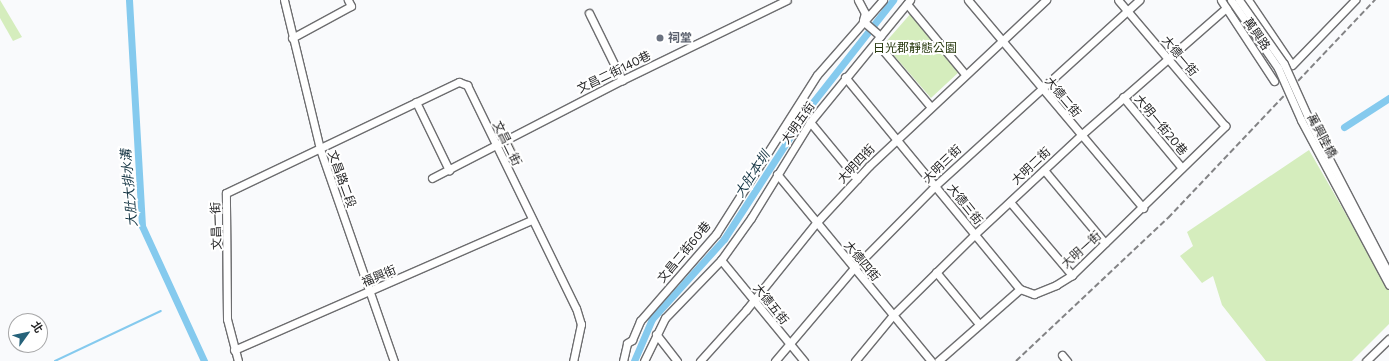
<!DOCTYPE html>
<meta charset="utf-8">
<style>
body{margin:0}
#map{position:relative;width:1389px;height:361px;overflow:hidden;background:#f9fafc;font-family:Commissioner,"Noto Sans TC",sans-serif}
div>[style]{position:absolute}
.green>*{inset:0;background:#d5edbd}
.stream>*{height:2px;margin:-1px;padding:0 1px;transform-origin:1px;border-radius:1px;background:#85caee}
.canal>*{height:7px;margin:-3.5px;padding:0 3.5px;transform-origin:3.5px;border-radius:3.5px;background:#85caee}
.roads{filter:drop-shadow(1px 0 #6d6d6f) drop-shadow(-1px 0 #6d6d6f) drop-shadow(0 1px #6d6d6f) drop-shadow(0 -1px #6d6d6f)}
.minor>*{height:7px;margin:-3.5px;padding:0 3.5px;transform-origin:3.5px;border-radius:3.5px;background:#fff}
.rail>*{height:2px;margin-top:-1px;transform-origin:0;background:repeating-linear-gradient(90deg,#828284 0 6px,transparent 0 9px)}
.bridges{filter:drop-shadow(1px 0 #6d6d6f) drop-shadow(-1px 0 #6d6d6f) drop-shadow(0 1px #6d6d6f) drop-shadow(0 -1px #6d6d6f)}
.minor-bridge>*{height:7px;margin:-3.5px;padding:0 3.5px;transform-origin:3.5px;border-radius:3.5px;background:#fff}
.dots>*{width:11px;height:11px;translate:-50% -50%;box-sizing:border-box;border:2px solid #fff;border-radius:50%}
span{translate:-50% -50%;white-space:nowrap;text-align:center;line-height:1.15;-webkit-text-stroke:4px #fff;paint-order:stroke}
.street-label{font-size:12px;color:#242425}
.worship-label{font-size:12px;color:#5b616d;font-weight:700}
.left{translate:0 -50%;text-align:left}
.park-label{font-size:12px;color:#27390e}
.water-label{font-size:13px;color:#163645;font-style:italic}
.north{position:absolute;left:8px;top:313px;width:40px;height:40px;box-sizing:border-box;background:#fff;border:1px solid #a7a7a8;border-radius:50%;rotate:57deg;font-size:11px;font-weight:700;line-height:16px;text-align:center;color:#242425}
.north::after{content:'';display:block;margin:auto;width:14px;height:18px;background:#26627a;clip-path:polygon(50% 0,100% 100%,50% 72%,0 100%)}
</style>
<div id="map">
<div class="green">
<i style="clip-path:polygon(0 0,22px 37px,13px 41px,0 18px)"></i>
<i style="clip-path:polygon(912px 12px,960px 71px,931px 98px,884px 44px)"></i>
<i style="clip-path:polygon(1309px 150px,1389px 289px,1389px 324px,1352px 361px,1266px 361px,1222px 305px,1213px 276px,1202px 283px,1180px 256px,1193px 246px,1187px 232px)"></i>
</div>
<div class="stream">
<i style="left:55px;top:361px;width:117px;rotate:-25.3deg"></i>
</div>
<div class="canal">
<i style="left:129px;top:0;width:226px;rotate:86.7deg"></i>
<i style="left:142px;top:226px;width:149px;rotate:65.3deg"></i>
<i style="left:1344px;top:127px;width:54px;rotate:-32.8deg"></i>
<i style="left:634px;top:361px;width:46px;rotate:-66.8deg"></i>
<i style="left:652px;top:319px;width:108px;rotate:-48deg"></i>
<i style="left:724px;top:239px;width:158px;rotate:-57.1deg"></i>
<i style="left:810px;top:106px;width:135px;rotate:-51.9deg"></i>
</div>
<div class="roads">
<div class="minor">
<i style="left:284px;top:0;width:153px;rotate:76.4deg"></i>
<i style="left:320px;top:149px;width:225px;rotate:70.8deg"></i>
<i style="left:858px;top:0;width:15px;rotate:62deg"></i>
<i style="left:865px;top:13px;width:7px;rotate:106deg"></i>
<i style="left:968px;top:0;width:272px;rotate:49.9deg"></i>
<i style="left:1221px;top:0;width:97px;rotate:56.8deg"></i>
<i style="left:1248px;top:0;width:78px;rotate:55.9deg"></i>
<i style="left:1292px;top:65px;width:91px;rotate:-45.9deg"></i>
<i style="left:907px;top:4px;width:91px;rotate:50.4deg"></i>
<i style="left:589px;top:13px;width:75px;rotate:63.8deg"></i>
<i style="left:863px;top:21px;width:23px;rotate:41deg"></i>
<i style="left:292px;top:38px;width:67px;rotate:-28.5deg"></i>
<i style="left:351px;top:6px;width:7px;rotate:-117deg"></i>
<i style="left:876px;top:42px;width:84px;rotate:49.8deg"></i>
<i style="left:845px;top:77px;width:275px;rotate:50.5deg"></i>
<i style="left:1020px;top:289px;width:15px;rotate:20deg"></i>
<i style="left:1034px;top:294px;width:24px;rotate:-22deg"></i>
<i style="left:1056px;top:285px;width:19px;rotate:-32deg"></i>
<i style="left:1072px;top:275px;width:214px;rotate:-44.2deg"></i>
<i style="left:1225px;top:126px;width:165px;rotate:-130.3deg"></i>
<i style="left:1123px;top:97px;width:92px;rotate:50.3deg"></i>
<i style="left:416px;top:102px;width:76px;rotate:64.1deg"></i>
<i style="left:810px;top:122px;width:74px;rotate:50.5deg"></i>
<i style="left:1044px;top:170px;width:95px;rotate:50.1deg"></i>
<i style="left:777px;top:174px;width:242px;rotate:50.5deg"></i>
<i style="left:432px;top:178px;width:214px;rotate:-27.3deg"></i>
<i style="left:622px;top:80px;width:183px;rotate:-25.9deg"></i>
<i style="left:1010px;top:202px;width:96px;rotate:49.7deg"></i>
<i style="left:721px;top:260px;width:131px;rotate:50.6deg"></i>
<i style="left:936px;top:272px;width:67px;rotate:50.4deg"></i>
<i style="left:656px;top:334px;width:34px;rotate:52deg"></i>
<i style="left:234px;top:350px;width:324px;rotate:-23.6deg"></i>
<i style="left:1062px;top:355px;width:8px;rotate:50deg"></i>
<i style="left:238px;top:361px;width:43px;rotate:-104.7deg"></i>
<i style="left:227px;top:319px;width:126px;rotate:-90.5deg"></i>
<i style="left:226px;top:193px;width:258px;rotate:-25.5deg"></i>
<i style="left:459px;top:82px;width:9px;rotate:21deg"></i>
<i style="left:467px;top:85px;width:248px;rotate:64deg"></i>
<i style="left:576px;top:308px;width:17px;rotate:73deg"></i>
<i style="left:581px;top:324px;width:38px;rotate:102deg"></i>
<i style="left:623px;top:361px;width:18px;rotate:-77deg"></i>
<i style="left:627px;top:343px;width:6px;rotate:-31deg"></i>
<i style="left:632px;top:340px;width:21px;rotate:-67deg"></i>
<i style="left:640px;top:321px;width:116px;rotate:-48.9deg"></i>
<i style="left:716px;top:234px;width:188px;rotate:-57.6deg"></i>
<i style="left:817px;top:75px;width:100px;rotate:-48.7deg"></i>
<i style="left:644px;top:361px;width:48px;rotate:-64deg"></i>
<i style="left:665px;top:318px;width:81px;rotate:-46deg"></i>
<i style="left:721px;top:260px;width:52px;rotate:-54.5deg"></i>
<i style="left:751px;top:218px;width:113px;rotate:-58.4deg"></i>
<i style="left:810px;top:122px;width:158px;rotate:-50.7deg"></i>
<i style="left:700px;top:361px;width:69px;rotate:-48deg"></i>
<i style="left:746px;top:310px;width:112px;rotate:-51.2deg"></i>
<i style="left:816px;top:223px;width:78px;rotate:-47.1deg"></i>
<i style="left:869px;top:166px;width:243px;rotate:-43.2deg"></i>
<i style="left:775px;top:361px;width:122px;rotate:-49.7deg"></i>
<i style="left:854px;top:268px;width:117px;rotate:-45.3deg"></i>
<i style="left:936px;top:185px;width:275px;rotate:-42.3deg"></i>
<i style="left:855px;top:361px;width:60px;rotate:-50.4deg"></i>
<i style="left:893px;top:315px;width:115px;rotate:-44.6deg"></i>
<i style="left:975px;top:234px;width:145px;rotate:-43deg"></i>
<i style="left:1081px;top:135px;width:205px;rotate:-41.2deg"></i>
<i style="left:938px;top:361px;width:109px;rotate:-41.3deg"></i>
<i style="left:1366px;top:361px;width:32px;rotate:-44deg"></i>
</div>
</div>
<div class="rail">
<i style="left:1016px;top:361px;width:209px;rotate:-43.3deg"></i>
<i style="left:1168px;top:218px;width:301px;rotate:-46.5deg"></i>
</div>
<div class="bridges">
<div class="minor-bridge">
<i style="left:1231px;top:0;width:83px;rotate:55.3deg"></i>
<i style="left:1278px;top:68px;width:57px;rotate:66.1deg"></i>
<i style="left:1301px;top:120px;width:187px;rotate:61.9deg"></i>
<i style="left:1239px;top:0;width:78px;rotate:54.9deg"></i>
<i style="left:1284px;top:64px;width:68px;rotate:65.7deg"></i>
<i style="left:1312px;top:126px;width:167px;rotate:62.5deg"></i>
</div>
</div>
<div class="dots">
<i style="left:660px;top:38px;background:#6b7280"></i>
</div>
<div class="street-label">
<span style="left:1257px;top:34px;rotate:55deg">萬興路</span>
<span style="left:1180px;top:56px;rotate:50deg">大德一街</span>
<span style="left:614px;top:72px;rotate:-26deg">文昌二街140巷</span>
<span style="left:1063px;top:97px;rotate:50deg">大德二街</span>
<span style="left:798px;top:123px;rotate:-55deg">大明五街</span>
<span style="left:1161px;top:125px;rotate:50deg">大明一街20巷</span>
<span style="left:1322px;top:136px;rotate:62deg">萬興陸橋</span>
<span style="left:507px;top:143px;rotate:64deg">文昌二街</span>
<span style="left:856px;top:164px;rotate:-47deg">大明四街</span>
<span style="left:942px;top:164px;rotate:-44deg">大明三街</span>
<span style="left:1031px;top:166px;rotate:-43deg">大明二街</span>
<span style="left:342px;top:179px;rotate:70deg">文昌路二段</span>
<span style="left:965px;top:204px;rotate:51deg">大德三街</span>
<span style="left:216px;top:226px;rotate:-92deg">文昌一街</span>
<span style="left:1081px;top:250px;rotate:-42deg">大明一街</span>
<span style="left:684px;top:252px;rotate:-50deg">文昌二街60巷</span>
<span style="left:862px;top:261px;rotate:50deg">大德四街</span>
<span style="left:379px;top:276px;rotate:-23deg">福興街</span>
<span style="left:771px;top:304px;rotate:51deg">大德五街</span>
</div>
<div class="worship-label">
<span class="left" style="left:668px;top:38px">祠堂</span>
</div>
<div class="park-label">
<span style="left:915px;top:48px">日光郡靜態公園</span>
</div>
<div class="water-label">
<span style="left:752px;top:174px;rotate:-57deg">大肚本圳</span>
<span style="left:129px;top:188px;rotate:-95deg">大肚大排水溝</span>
</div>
<div class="north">北</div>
</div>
